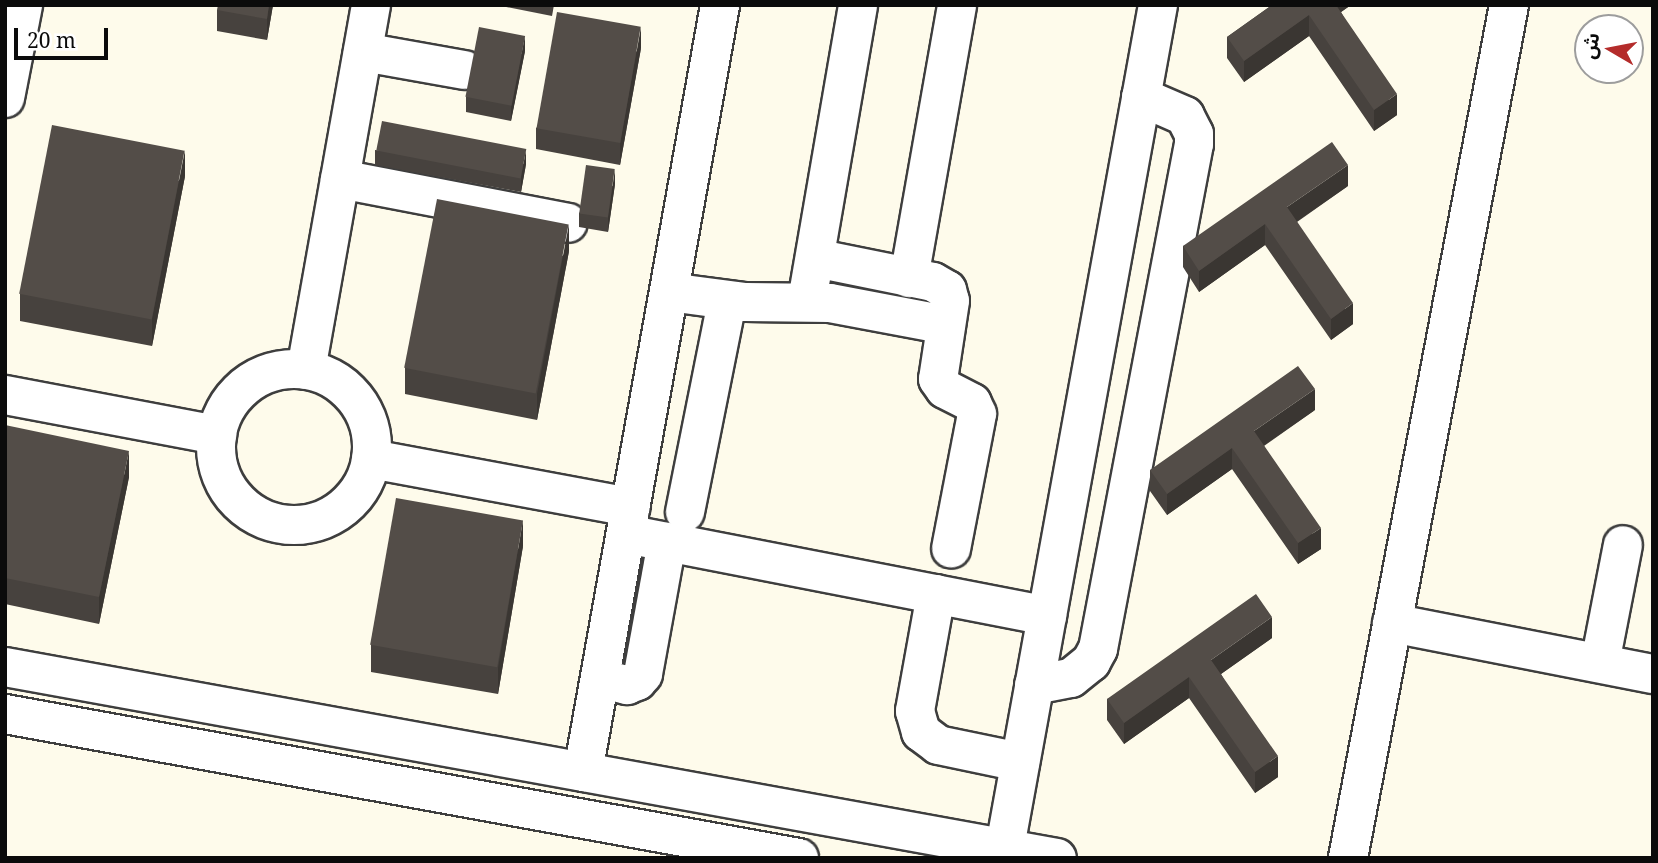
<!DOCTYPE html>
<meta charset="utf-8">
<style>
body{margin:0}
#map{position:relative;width:1658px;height:863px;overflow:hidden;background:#fefbeb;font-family:"Noto Serif","Noto Sans Arabic",serif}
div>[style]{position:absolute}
.roads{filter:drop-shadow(2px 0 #3e3e3e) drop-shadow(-2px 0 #3e3e3e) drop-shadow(0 2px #3e3e3e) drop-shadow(0 -2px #3e3e3e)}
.minor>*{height:38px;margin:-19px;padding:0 19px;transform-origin:19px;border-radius:19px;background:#fff}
.minor>.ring{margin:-19px;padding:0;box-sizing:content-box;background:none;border:38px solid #fff;border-radius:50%}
.wall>*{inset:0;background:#47423e}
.shaded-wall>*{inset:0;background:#3a3632}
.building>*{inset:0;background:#534d48;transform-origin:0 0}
span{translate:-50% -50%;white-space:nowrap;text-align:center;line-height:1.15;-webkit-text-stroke:7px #fff;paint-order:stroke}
.frame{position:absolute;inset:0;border:7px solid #0b0b0b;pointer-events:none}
.north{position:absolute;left:1574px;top:14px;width:70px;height:70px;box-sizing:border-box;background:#fff;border:2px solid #9d9d9d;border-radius:50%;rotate:280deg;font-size:19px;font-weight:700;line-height:28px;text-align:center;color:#0b0b0b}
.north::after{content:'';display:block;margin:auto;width:24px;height:32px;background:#b42c2b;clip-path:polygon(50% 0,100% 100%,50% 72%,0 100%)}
.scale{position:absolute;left:14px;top:28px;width:94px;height:32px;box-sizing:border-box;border:4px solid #0b0b0b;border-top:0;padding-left:9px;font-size:21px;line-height:24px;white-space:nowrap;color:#0b0b0b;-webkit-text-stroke:5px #fff;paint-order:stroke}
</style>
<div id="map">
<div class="roads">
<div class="minor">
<i style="left:363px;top:52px;width:103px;rotate:10.1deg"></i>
<i style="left:5px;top:98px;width:95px;rotate:-79deg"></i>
<i style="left:340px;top:179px;width:232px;rotate:10.9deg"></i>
<i style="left:815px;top:258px;width:120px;rotate:11.5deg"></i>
<i style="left:933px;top:282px;width:16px;rotate:30deg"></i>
<i style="left:947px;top:290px;width:11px;rotate:75deg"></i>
<i style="left:950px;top:301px;width:79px;rotate:98.7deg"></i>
<i style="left:938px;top:379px;width:12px;rotate:55deg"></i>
<i style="left:945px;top:389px;width:30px;rotate:27deg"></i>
<i style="left:972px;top:403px;width:12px;rotate:66deg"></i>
<i style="left:977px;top:414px;width:137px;rotate:100.9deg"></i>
<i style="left:909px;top:278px;width:277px;rotate:-80deg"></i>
<i style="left:669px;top:292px;width:77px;rotate:7.5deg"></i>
<i style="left:745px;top:302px;width:85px;rotate:0.7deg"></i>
<i style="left:830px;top:303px;width:118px;rotate:10.7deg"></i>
<i style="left:807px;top:301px;width:300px;rotate:-80.2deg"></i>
<i class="ring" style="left:216px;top:369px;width:118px;height:118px"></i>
<i style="left:306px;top:370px;width:371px;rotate:-79.9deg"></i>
<i style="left:5px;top:395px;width:216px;rotate:10.7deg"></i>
<i style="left:371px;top:459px;width:264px;rotate:10.5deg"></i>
<i style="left:685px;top:512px;width:215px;rotate:-78.7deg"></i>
<i style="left:626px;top:534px;width:429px;rotate:11deg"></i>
<i style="left:936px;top:594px;width:119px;rotate:100.2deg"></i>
<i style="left:915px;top:711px;width:22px;rotate:74deg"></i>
<i style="left:921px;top:732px;width:21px;rotate:37deg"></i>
<i style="left:938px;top:745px;width:84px;rotate:11.7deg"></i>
<i style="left:1392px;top:623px;width:266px;rotate:11.1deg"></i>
<i style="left:1600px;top:663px;width:120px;rotate:-79deg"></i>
<i style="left:5px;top:667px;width:1069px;rotate:10.29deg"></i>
<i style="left:600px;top:678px;width:28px;rotate:15deg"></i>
<i style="left:627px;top:685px;width:11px;rotate:-22deg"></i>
<i style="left:637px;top:681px;width:9px;rotate:-49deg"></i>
<i style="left:643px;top:674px;width:134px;rotate:-79.7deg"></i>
<i style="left:1034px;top:685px;width:38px;rotate:-11deg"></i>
<i style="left:1071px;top:678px;width:26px;rotate:-39deg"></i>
<i style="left:1091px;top:662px;width:15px;rotate:-62deg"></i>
<i style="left:1098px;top:649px;width:514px;rotate:-79.24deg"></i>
<i style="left:1194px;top:144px;width:10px;rotate:-90deg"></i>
<i style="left:1194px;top:134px;width:20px;rotate:-117deg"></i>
<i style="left:1185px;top:116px;width:48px;rotate:-156.6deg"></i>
<i style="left:5px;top:714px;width:807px;rotate:10.28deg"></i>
<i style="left:583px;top:772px;width:779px;rotate:-79.87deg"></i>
<i style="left:1003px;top:858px;width:867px;rotate:-79.7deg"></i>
<i style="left:1348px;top:858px;width:868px;rotate:-79.31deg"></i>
</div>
</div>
<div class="wall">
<i style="clip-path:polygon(273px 5px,267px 40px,217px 31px,217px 10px)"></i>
<i style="clip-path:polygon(496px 5px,554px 5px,552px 16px)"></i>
<i style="clip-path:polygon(1272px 5px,1351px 5px,1341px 12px,1397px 115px,1374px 131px,1309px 36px,1244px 82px,1227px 58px,1227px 37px)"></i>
<i style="clip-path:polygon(641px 48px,620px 165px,536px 149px,536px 128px)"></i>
<i style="clip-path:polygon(525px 51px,511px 121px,466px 112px,466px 97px)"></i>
<i style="clip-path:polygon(375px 150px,526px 164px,521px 192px,375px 165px)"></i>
<i style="clip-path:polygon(185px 176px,152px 346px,20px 321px,20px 294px)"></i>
<i style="clip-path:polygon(615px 184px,608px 232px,579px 227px,579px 213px)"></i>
<i style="clip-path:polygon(1348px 186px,1297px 222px,1353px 324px,1331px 340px,1265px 245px,1199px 292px,1183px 267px,1183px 246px)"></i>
<i style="clip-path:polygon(569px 251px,537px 420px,405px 394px,405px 368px)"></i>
<i style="clip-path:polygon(1315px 410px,1264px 446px,1321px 549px,1298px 564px,1232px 469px,1167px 515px,1150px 491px,1150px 470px)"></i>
<i style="clip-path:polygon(5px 425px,129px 477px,99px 624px,5px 604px)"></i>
<i style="clip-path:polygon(523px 546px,498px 694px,371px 672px,371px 645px)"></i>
<i style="clip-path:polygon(1272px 638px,1221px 674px,1278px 777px,1255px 793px,1189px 698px,1124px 744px,1107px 720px,1107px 699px)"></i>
</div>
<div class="shaded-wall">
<i style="clip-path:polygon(269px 5px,273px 5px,267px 40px,267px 19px)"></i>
<i style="clip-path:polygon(1331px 5px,1351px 5px,1331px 19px)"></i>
<i style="clip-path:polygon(1309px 15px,1309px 36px,1244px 82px,1244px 61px)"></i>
<i style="clip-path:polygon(641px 27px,641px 48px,620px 165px,620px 144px)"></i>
<i style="clip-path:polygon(525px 36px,525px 51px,511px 121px,511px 106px)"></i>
<i style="clip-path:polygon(1397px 94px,1397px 115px,1374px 131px,1374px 110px)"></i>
<i style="clip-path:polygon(185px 150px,185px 176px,152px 346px,152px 319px)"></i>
<i style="clip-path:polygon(526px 150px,526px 164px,521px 192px,521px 177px)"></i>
<i style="clip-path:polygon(1348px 165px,1348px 186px,1287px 228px,1287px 207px)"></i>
<i style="clip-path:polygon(615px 169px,615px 184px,608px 232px,608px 217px)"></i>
<i style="clip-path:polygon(569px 224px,569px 251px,537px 420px,537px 394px)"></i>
<i style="clip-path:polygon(1265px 224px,1265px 245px,1199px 292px,1199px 271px)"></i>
<i style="clip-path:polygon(1353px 303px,1353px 324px,1331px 340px,1331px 319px)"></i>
<i style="clip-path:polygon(1315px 389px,1315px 410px,1254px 452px,1254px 431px)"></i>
<i style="clip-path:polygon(1232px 448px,1232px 469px,1167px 515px,1167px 494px)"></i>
<i style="clip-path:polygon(129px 451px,129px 477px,99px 624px,99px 597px)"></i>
<i style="clip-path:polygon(523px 520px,523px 546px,498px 694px,498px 668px)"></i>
<i style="clip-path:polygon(1321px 528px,1321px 549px,1298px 564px,1298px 543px)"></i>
<i style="clip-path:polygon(1272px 617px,1272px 638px,1211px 681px,1211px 660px)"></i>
<i style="clip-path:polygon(1189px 677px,1189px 698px,1124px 744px,1124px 723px)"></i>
<i style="clip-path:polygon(1278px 756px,1278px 777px,1255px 793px,1255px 772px)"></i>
</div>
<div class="building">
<i style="clip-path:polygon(218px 5px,269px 5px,267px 19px,217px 10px)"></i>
<i style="clip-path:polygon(1272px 5px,1336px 5px,1397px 94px,1374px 110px,1309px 15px,1244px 61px,1227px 37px)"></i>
<i style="left:557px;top:12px;width:85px;height:118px;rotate:10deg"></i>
<i style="left:479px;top:27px;width:47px;height:71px;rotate:11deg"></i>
<i style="left:382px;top:121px;width:147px;height:30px;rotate:11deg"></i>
<i style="left:52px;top:125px;width:135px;height:172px;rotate:11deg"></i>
<i style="clip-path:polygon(1332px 142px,1348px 165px,1287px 207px,1353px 303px,1331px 319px,1265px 224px,1199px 271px,1183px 246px)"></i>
<i style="left:586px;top:165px;width:29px;height:49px;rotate:8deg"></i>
<i style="left:437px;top:199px;width:134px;height:172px;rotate:11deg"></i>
<i style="clip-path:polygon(1298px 366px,1315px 389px,1254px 431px,1321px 528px,1298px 543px,1232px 448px,1167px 494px,1150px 470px)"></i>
<i style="clip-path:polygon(5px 425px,129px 451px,99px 597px,5px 578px)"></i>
<i style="left:396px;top:498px;width:129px;height:149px;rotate:10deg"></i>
<i style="clip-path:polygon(1256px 594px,1272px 617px,1211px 660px,1278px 756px,1255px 772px,1189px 677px,1124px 723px,1107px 699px)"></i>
</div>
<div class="frame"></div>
<div class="north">ش</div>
<div class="scale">20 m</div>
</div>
